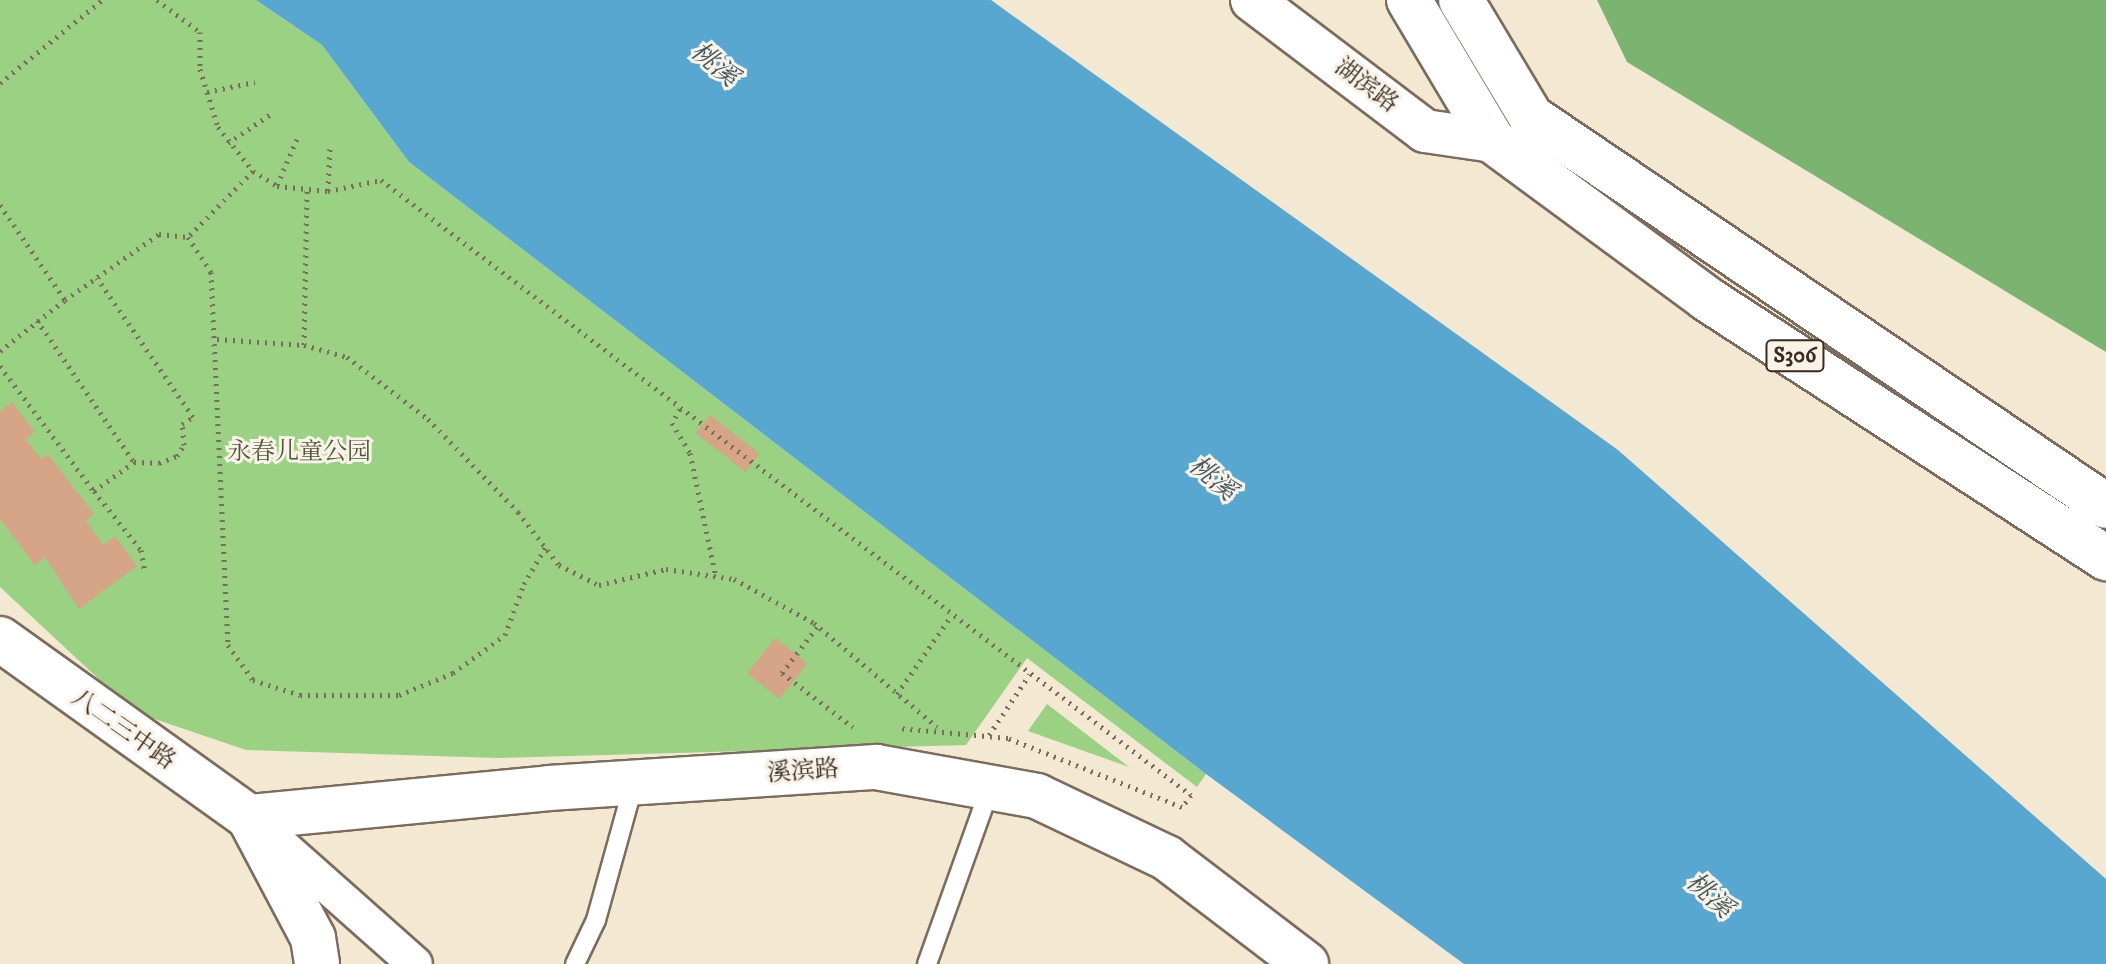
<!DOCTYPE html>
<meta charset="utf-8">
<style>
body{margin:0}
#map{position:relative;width:2106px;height:964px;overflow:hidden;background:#f3e8d1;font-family:"IM FELL DW Pica","Noto Serif SC",serif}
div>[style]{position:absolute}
.green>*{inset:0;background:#9ad183}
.forest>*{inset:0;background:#7bb371}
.water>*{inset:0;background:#57a7d1}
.building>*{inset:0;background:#d6a487;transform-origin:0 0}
.path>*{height:5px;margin-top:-2.5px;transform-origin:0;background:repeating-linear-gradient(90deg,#7b6c5d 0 2px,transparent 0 8px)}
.roads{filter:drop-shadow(2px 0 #7b6c5d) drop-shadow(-2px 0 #7b6c5d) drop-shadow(0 2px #7b6c5d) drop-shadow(0 -2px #7b6c5d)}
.service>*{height:18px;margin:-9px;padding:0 9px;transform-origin:9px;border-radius:9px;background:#fff}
.minor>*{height:34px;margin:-17px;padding:0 17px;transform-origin:17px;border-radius:17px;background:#fff}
.tertiary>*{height:42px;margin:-21px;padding:0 21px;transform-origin:21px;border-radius:21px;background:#fff}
.secondary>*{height:44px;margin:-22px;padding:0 22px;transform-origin:22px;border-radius:22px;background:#fff}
.primary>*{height:44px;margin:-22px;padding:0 22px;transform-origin:22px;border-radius:22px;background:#fff}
span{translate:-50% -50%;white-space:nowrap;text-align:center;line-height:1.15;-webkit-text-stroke:6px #f7f3e8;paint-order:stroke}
.shield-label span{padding:2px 6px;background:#f7f3e8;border:2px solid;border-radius:6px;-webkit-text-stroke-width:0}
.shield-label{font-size:22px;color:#3b2a1e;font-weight:700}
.street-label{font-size:24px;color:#3b2a1e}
.park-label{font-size:24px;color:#535437}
.water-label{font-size:26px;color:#45565d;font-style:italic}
</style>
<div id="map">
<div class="green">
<i style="clip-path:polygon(0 0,256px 0,322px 45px,409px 162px,1206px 774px,1197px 787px,1027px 658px,966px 745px,498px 758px,246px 750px,134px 712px,0 587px)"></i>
<i style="clip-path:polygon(1047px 704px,1129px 767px,1028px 731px)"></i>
</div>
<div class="forest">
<i style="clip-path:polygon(1597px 0,2106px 0,2106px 352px,1627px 62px)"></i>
</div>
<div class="water">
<i style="clip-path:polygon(256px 0,991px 0,1618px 450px,2106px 879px,2106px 964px,1464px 964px,1206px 774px,409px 162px,322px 45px)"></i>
</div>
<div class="building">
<i style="clip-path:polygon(12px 402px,35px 432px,26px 440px,41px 459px,48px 454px,94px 514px,86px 521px,103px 545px,115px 536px,137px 566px,79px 609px,45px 557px,35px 565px,0 519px,0 411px)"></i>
<i style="left:710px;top:415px;width:63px;height:23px;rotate:38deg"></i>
<i style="left:775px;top:638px;width:41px;height:45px;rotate:38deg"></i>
</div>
<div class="path">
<i style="left:157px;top:0;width:54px;rotate:36.7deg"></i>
<i style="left:200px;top:32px;width:37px;rotate:90deg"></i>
<i style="left:200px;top:69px;width:61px;rotate:72.8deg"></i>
<i style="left:218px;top:127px;width:56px;rotate:51.5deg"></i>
<i style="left:253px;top:171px;width:28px;rotate:32deg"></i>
<i style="left:277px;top:186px;width:51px;rotate:5.6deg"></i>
<i style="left:328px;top:191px;width:54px;rotate:-11.7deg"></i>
<i style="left:381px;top:180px;width:1017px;rotate:37.21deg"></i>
<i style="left:1191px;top:795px;width:15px;rotate:127deg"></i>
<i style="left:1182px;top:807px;width:187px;rotate:-158.4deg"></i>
<i style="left:1008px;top:738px;width:110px;rotate:-174.8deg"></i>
<i style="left:0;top:83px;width:132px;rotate:-39.1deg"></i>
<i style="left:207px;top:92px;width:49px;rotate:-11.8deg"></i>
<i style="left:228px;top:143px;width:52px;rotate:-34deg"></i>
<i style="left:253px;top:171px;width:93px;rotate:134.6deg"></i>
<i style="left:188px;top:237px;width:42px;rotate:56.7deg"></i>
<i style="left:211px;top:272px;width:373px;rotate:87.4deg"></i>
<i style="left:228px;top:645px;width:43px;rotate:54.5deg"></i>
<i style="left:253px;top:680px;width:49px;rotate:17.7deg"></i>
<i style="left:300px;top:695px;width:99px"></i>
<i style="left:399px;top:695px;width:58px;rotate:-22.2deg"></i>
<i style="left:453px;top:673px;width:64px;rotate:-36.2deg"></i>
<i style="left:505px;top:635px;width:54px;rotate:-69.6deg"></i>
<i style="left:524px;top:584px;width:42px;rotate:-59.7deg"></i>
<i style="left:277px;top:185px;width:50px;rotate:-66.5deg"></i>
<i style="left:328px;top:191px;width:44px;rotate:-87.4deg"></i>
<i style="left:0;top:205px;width:115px;rotate:55.6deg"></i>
<i style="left:65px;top:300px;width:115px;rotate:-35.1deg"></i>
<i style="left:159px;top:234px;width:29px;rotate:6deg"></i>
<i style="left:37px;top:320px;width:172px;rotate:55.7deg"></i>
<i style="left:217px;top:339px;width:87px;rotate:3.9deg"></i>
<i style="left:304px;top:345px;width:45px;rotate:15.6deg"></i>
<i style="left:347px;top:357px;width:102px;rotate:37.4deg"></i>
<i style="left:428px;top:419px;width:129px;rotate:45.9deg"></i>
<i style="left:518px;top:512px;width:67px;rotate:52.3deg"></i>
<i style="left:559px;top:565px;width:45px;rotate:26.6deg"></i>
<i style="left:599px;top:585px;width:69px;rotate:-13.4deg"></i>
<i style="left:666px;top:569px;width:69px;rotate:8.4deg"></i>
<i style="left:734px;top:579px;width:91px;rotate:28.8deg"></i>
<i style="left:814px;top:623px;width:161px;rotate:40.2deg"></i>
<i style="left:304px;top:345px;width:156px;rotate:-88.9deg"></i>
<i style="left:0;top:351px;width:83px;rotate:-38.1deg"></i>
<i style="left:0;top:366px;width:156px;rotate:53.1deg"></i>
<i style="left:94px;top:491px;width:49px;rotate:-35.9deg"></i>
<i style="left:134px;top:462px;width:25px;rotate:2deg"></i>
<i style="left:159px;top:463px;width:19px;rotate:-21deg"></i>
<i style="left:177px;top:456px;width:13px;rotate:-58deg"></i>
<i style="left:184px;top:445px;width:21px;rotate:-95deg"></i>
<i style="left:182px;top:424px;width:13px;rotate:-32deg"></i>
<i style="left:193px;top:417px;width:169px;rotate:-124.6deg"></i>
<i style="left:680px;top:409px;width:16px;rotate:120deg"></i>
<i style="left:672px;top:423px;width:35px;rotate:59deg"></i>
<i style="left:690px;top:453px;width:127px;rotate:78.2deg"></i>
<i style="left:94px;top:491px;width:75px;rotate:51.5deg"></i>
<i style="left:141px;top:550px;width:22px;rotate:80deg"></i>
<i style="left:817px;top:627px;width:58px;rotate:127.3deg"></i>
<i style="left:782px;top:673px;width:89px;rotate:37.3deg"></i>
<i style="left:897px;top:694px;width:96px;rotate:-55.2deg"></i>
<i style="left:989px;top:735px;width:73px;rotate:-56.1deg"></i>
</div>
<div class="roads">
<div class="service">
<i style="left:575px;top:964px;width:49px;rotate:-64.5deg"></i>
<i style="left:596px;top:920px;width:142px;rotate:-74.5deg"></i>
<i style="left:927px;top:964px;width:187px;rotate:-70.3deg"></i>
</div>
<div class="minor">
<i style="left:263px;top:829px;width:203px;rotate:41.6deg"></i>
</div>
<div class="tertiary">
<i style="left:1252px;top:0;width:217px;rotate:37.1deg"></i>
<i style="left:1425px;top:131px;width:69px;rotate:8.4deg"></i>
</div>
<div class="secondary">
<i style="left:0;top:639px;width:306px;rotate:35.6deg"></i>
<i style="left:249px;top:817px;width:137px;rotate:62.1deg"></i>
<i style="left:313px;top:938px;width:26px;rotate:81deg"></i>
<i style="left:249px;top:817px;width:301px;rotate:-5.5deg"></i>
<i style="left:549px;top:788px;width:328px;rotate:-3.7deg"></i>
<i style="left:876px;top:767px;width:164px;rotate:10.2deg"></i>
<i style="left:1037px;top:796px;width:144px;rotate:25.5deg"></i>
<i style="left:1167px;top:858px;width:175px;rotate:37.3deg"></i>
</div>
<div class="primary">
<i style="left:1409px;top:0;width:164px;rotate:59.2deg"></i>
<i style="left:1493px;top:141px;width:266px;rotate:36.4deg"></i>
<i style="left:1707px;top:299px;width:476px;rotate:33deg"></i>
<i style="left:1461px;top:0;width:136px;rotate:59.1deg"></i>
<i style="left:1531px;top:117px;width:694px;rotate:34.08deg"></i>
</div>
</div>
<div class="shield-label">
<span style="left:1795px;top:356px">S306</span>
</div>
<div class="street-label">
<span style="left:1366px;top:86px;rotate:37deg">湖滨路</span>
<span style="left:123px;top:730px;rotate:35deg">八二三中路</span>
<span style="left:803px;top:772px;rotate:-4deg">溪滨路</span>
</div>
<div class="park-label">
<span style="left:299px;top:453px">永春儿童公园</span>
</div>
<div class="water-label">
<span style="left:714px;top:65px;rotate:40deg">桃溪</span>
<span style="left:1212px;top:479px;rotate:40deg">桃溪</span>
<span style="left:1709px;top:896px;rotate:42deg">桃溪</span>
</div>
</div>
